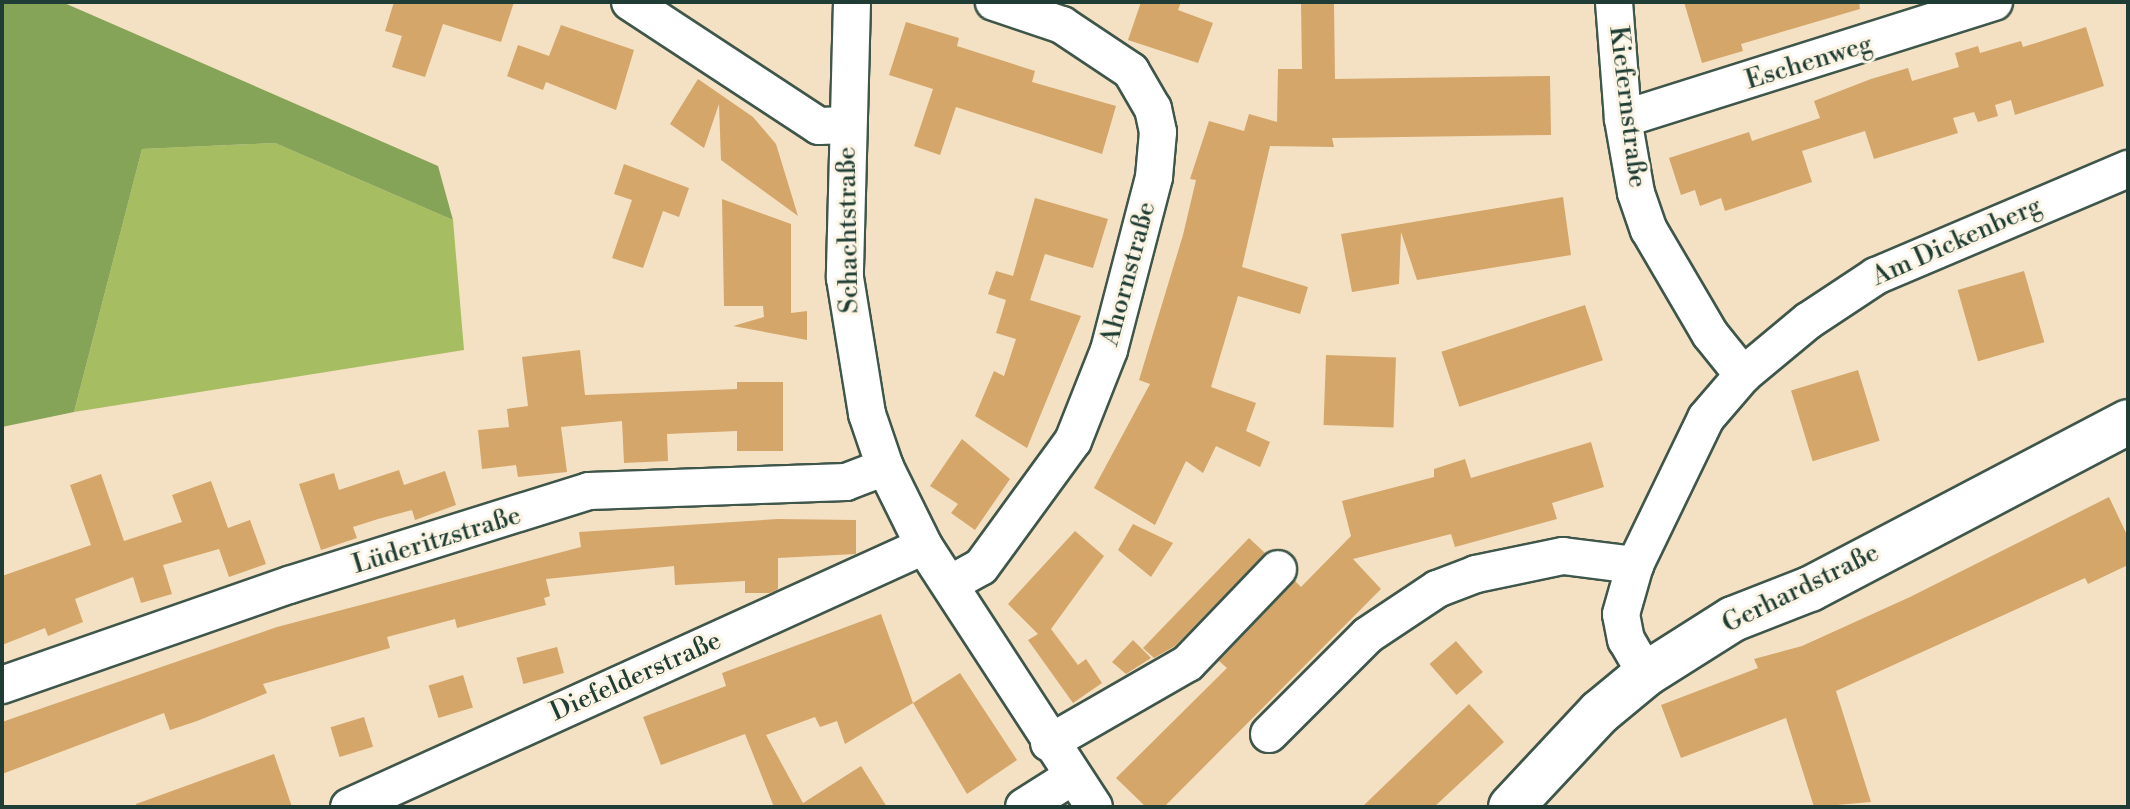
<!DOCTYPE html>
<meta charset="utf-8">
<style>
body{margin:0}
#map{position:relative;width:2130px;height:809px;overflow:hidden;background:#f4e1c4;font-family:"Libre Bodoni",serif}
div>[style]{position:absolute}
.green>*{inset:0;background:#a7bd61}
.forest>*{inset:0;background:#85a457}
.building>*{inset:0;background:#d4a669;transform-origin:0 0}
.roads{filter:drop-shadow(2px 0 #3f564a) drop-shadow(-2px 0 #3f564a) drop-shadow(0 2px #3f564a) drop-shadow(0 -2px #3f564a)}
.minor>*{height:36px;margin:-18px;padding:0 18px;transform-origin:18px;border-radius:18px;background:#fff}
.tertiary>*{height:44px;margin:-22px;padding:0 22px;transform-origin:22px;border-radius:22px;background:#fff}
span{translate:-50% -50%;white-space:nowrap;text-align:center;line-height:1.15;-webkit-text-stroke:6px #fcf5e5;paint-order:stroke}
.street-label{font-size:26px;color:#1f3d34}
.frame{position:absolute;inset:0;border:4px solid #1f3d34;pointer-events:none}
</style>
<div id="map">
<div class="green">
<i style="clip-path:polygon(275px 143px,453px 220px,464px 350px,74px 412px,142px 149px)"></i>
</div>
<div class="forest">
<i style="clip-path:polygon(2px 2px,62px 2px,438px 166px,453px 220px,275px 143px,142px 149px,74px 412px,2px 427px)"></i>
</div>
<div class="building">
<i style="clip-path:polygon(394px 2px,514px 2px,501px 42px,443px 24px,425px 77px,392px 67px,402px 36px,385px 31px)"></i>
<i style="clip-path:polygon(1141px 2px,1181px 2px,1178px 10px,1213px 23px,1198px 63px,1128px 40px)"></i>
<i style="clip-path:polygon(1301px 2px,1334px 2px,1335px 79px,1550px 76px,1551px 135px,1332px 138px,1334px 147px,1270px 146px,1242px 267px,1308px 287px,1300px 314px,1238px 296px,1211px 387px,1256px 403px,1246px 431px,1270px 442px,1260px 467px,1216px 446px,1203px 473px,1186px 461px,1155px 525px,1094px 488px,1150px 384px,1139px 380px,1183px 235px,1196px 180px,1190px 179px,1209px 121px,1244px 131px,1249px 114px,1277px 122px,1278px 69px,1302px 69px)"></i>
<i style="clip-path:polygon(1684px 2px,1859px 2px,1860px 9px,1741px 44px,1743px 51px,1702px 63px)"></i>
<i style="clip-path:polygon(906px 22px,959px 38px,957px 46px,1035px 71px,1032px 82px,1116px 106px,1102px 154px,956px 107px,940px 155px,914px 146px,933px 89px,889px 75px)"></i>
<i style="clip-path:polygon(561px 25px,634px 50px,616px 110px,546px 82px,543px 90px,507px 76px,518px 45px,549px 56px)"></i>
<i style="clip-path:polygon(2086px 27px,2104px 86px,2015px 115px,2011px 100px,1995px 105px,1998px 116px,1978px 122px,1974px 112px,1953px 118px,1958px 133px,1874px 159px,1865px 131px,1802px 151px,1812px 182px,1725px 211px,1721px 198px,1700px 206px,1695px 190px,1681px 195px,1669px 158px,1749px 132px,1752px 141px,1820px 118px,1814px 101px,1871px 79px,1908px 68px,1912px 81px,1959px 67px,1955px 53px,1978px 46px,1980px 53px,2021px 41px,2023px 47px)"></i>
<i style="clip-path:polygon(698px 79px,753px 117px,776px 144px,798px 216px,721px 160px,719px 104px,704px 148px,670px 124px)"></i>
<i style="clip-path:polygon(624px 164px,689px 188px,679px 217px,663px 211px,643px 268px,612px 258px,632px 200px,614px 194px)"></i>
<i style="clip-path:polygon(1563px 197px,1571px 255px,1417px 280px,1401px 232px,1399px 284px,1352px 292px,1341px 234px)"></i>
<i style="clip-path:polygon(1035px 198px,1108px 219px,1093px 268px,1045px 254px,1030px 300px,1081px 316px,1027px 448px,975px 416px,994px 371px,1004px 376px,1016px 339px,996px 333px,1006px 300px,988px 294px,996px 271px,1013px 276px)"></i>
<i style="clip-path:polygon(722px 199px,791px 224px,791px 313px,807px 311px,807px 340px,733px 326px,764px 317px,763px 306px,724px 306px)"></i>
<i style="left:2024px;top:271px;width:74px;height:69px;rotate:74deg"></i>
<i style="left:1585px;top:305px;width:58px;height:151px;rotate:72deg"></i>
<i style="clip-path:polygon(580px 350px,585px 395px,737px 389px,737px 382px,783px 382px,783px 451px,737px 451px,737px 431px,667px 434px,668px 461px,624px 463px,622px 421px,561px 427px,567px 472px,518px 477px,516px 465px,482px 469px,478px 430px,509px 427px,507px 409px,528px 406px,522px 357px)"></i>
<i style="left:1326px;top:355px;width:70px;height:70px;rotate:2deg"></i>
<i style="left:1858px;top:370px;width:74px;height:70px;rotate:73deg"></i>
<i style="clip-path:polygon(962px 439px,1010px 479px,975px 530px,951px 513px,958px 504px,930px 486px)"></i>
<i style="clip-path:polygon(1591px 442px,1604px 487px,1552px 503px,1557px 519px,1455px 547px,1451px 534px,1353px 559px,1381px 589px,1164px 807px,1146px 807px,1116px 778px,1227px 668px,1219px 661px,1295px 581px,1301px 587px,1351px 536px,1342px 501px,1434px 477px,1434px 469px,1465px 459px,1471px 478px)"></i>
<i style="clip-path:polygon(399px 470px,404px 485px,445px 471px,456px 505px,415px 520px,412px 510px,378px 519px,353px 527px,357px 538px,321px 550px,299px 484px,334px 473px,339px 490px)"></i>
<i style="clip-path:polygon(101px 474px,124px 541px,182px 522px,172px 495px,211px 481px,228px 528px,250px 520px,266px 564px,229px 577px,219px 549px,163px 565px,172px 594px,141px 603px,133px 577px,75px 599px,83px 622px,48px 636px,45px 628px,2px 645px,2px 576px,91px 545px,70px 485px)"></i>
<i style="clip-path:polygon(2109px 497px,2128px 537px,2128px 565px,2088px 584px,2085px 578px,1836px 691px,1871px 802px,1814px 807px,1786px 718px,1681px 758px,1661px 705px,1758px 668px,1754px 659px,1802px 646px,1910px 597px)"></i>
<i style="clip-path:polygon(778px 519px,856px 520px,856px 554px,778px 558px,778px 589px,770px 593px,745px 593px,745px 581px,675px 585px,674px 566px,546px 579px,550px 596px,544px 598px,546px 605px,457px 628px,455px 619px,387px 637px,390px 648px,263px 684px,267px 693px,197px 721px,170px 730px,164px 713px,2px 774px,2px 722px,277px 627px,581px 547px,579px 532px)"></i>
<i style="clip-path:polygon(1133px 524px,1173px 543px,1151px 577px,1118px 550px)"></i>
<i style="clip-path:polygon(1075px 531px,1104px 556px,1051px 629px,1078px 665px,1086px 659px,1102px 683px,1073px 703px,1028px 640px,1038px 634px,1008px 604px)"></i>
<i style="clip-path:polygon(1249px 538px,1265px 553px,1175px 646px,1154px 658px,1143px 648px)"></i>
<i style="clip-path:polygon(881px 614px,913px 703px,960px 673px,1017px 760px,967px 794px,913px 703px,845px 744px,837px 721px,820px 727px,815px 717px,766px 735px,803px 803px,861px 766px,887px 807px,774px 807px,745px 734px,661px 765px,643px 717px,726px 686px,722px 673px)"></i>
<i style="clip-path:polygon(1133px 640px,1151px 658px,1126px 674px,1112px 662px)"></i>
<i style="left:1456px;top:641px;width:41px;height:35px;rotate:49deg"></i>
<i style="left:557px;top:647px;width:27px;height:42px;rotate:75deg"></i>
<i style="left:463px;top:675px;width:34px;height:36px;rotate:73deg"></i>
<i style="clip-path:polygon(1469px 704px,1504px 742px,1434px 807px,1362px 807px)"></i>
<i style="left:364px;top:717px;width:31px;height:35px;rotate:73deg"></i>
<i style="clip-path:polygon(274px 754px,292px 807px,136px 807px,136px 804px)"></i>
</div>
<div class="roads">
<div class="minor">
<i style="left:630px;top:2px;width:226px;rotate:33.3deg"></i>
<i style="left:819px;top:126px;width:29px;rotate:-2deg"></i>
<i style="left:852px;top:2px;width:276px;rotate:91.5deg"></i>
<i style="left:845px;top:278px;width:138px;rotate:80.8deg"></i>
<i style="left:867px;top:414px;width:56px;rotate:71.2deg"></i>
<i style="left:885px;top:467px;width:88px;rotate:63.7deg"></i>
<i style="left:924px;top:546px;width:311px;rotate:56.9deg"></i>
<i style="left:1614px;top:2px;width:117px;rotate:85.6deg"></i>
<i style="left:1623px;top:119px;width:75px;rotate:80deg"></i>
<i style="left:1636px;top:193px;width:39px;rotate:71deg"></i>
<i style="left:1649px;top:230px;width:121px;rotate:59.6deg"></i>
<i style="left:1710px;top:334px;width:53px;rotate:51.2deg"></i>
<i style="left:1623px;top:119px;width:389px;rotate:-17.5deg"></i>
<i style="left:950px;top:584px;width:35px;rotate:-29deg"></i>
<i style="left:981px;top:567px;width:156px;rotate:-53.9deg"></i>
<i style="left:1073px;top:441px;width:98px;rotate:-68.4deg"></i>
<i style="left:1109px;top:350px;width:179px;rotate:-75.4deg"></i>
<i style="left:1154px;top:177px;width:45px;rotate:-84.9deg"></i>
<i style="left:1158px;top:132px;width:24px;rotate:-102deg"></i>
<i style="left:1153px;top:109px;width:44px;rotate:-120.1deg"></i>
<i style="left:1131px;top:71px;width:83px;rotate:-146.3deg"></i>
<i style="left:1062px;top:25px;width:72px;rotate:-161.3deg"></i>
<i style="left:1646px;top:674px;width:39px;rotate:-120deg"></i>
<i style="left:1626px;top:640px;width:26px;rotate:-101deg"></i>
<i style="left:1621px;top:614px;width:51px;rotate:-74.1deg"></i>
<i style="left:1635px;top:565px;width:163px;rotate:-64.2deg"></i>
<i style="left:1706px;top:418px;width:57px;rotate:-49.3deg"></i>
<i style="left:1743px;top:375px;width:85px;rotate:-39.7deg"></i>
<i style="left:1808px;top:321px;width:82px;rotate:-33.5deg"></i>
<i style="left:1876px;top:276px;width:274px;rotate:-23deg"></i>
<i style="left:2px;top:685px;width:304px;rotate:-19.2deg"></i>
<i style="left:289px;top:585px;width:314px;rotate:-17.4deg"></i>
<i style="left:589px;top:491px;width:257px;rotate:-2deg"></i>
<i style="left:846px;top:482px;width:42px;rotate:-21deg"></i>
<i style="left:1269px;top:734px;width:140px;rotate:-45deg"></i>
<i style="left:1368px;top:635px;width:83px;rotate:-33.7deg"></i>
<i style="left:1437px;top:589px;width:42px;rotate:-21deg"></i>
<i style="left:1476px;top:574px;width:89px;rotate:-11.7deg"></i>
<i style="left:1563px;top:556px;width:73px;rotate:7.1deg"></i>
<i style="left:1049px;top:743px;width:160px;rotate:-29.9deg"></i>
<i style="left:1188px;top:663px;width:130px;rotate:-46.2deg"></i>
<i style="left:349px;top:807px;width:631px;rotate:-24.41deg"></i>
<i style="left:1024px;top:807px;width:58px;rotate:-32.3deg"></i>
</div>
<div class="tertiary">
<i style="left:1511px;top:807px;width:130px;rotate:-46.9deg"></i>
<i style="left:1600px;top:712px;width:60px;rotate:-39.6deg"></i>
<i style="left:1646px;top:674px;width:103px;rotate:-32.3deg"></i>
<i style="left:1733px;top:619px;width:83px;rotate:-21.3deg"></i>
<i style="left:1810px;top:589px;width:359px;rotate:-27.7deg"></i>
</div>
</div>
<div class="street-label">
<span style="left:1809px;top:63px;rotate:-17deg">Eschenweg</span>
<span style="left:1627px;top:107px;rotate:83deg">Kiefernstraße</span>
<span style="left:849px;top:230px;rotate:-91deg">Schachtstraße</span>
<span style="left:1957px;top:242px;rotate:-24deg">Am Dickenberg</span>
<span style="left:1129px;top:274px;rotate:-75deg">Ahornstraße</span>
<span style="left:437px;top:541px;rotate:-17deg">Lüderitzstraße</span>
<span style="left:1801px;top:589px;rotate:-26deg">Gerhardstraße</span>
<span style="left:636px;top:677px;rotate:-24deg">Diefelderstraße</span>
</div>
<div class="frame"></div>
</div>
